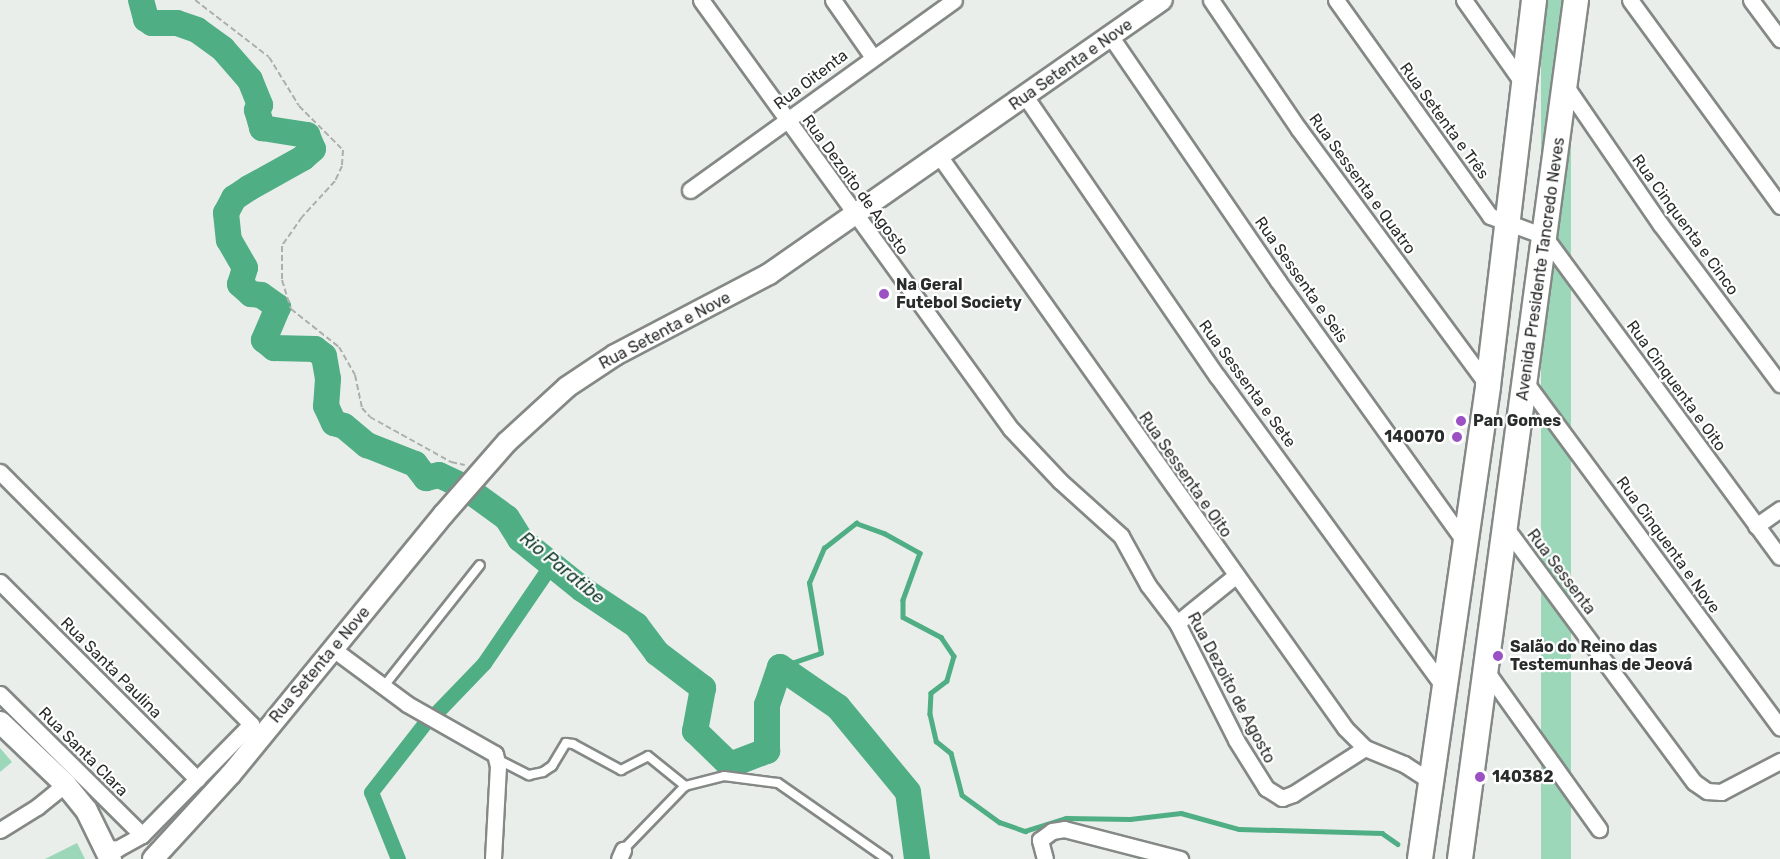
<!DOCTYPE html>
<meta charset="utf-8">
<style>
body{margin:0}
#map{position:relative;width:1780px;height:859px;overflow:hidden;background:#e9eeeb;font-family:Rubik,sans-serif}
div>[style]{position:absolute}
.green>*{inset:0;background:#9cd7b9;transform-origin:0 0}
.stream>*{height:4.5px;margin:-2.25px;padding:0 2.25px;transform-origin:2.25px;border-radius:2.25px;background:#50ae84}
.canal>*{height:15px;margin:-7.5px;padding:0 7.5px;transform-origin:7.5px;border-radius:7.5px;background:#50ae84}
.river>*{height:26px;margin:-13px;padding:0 13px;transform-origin:13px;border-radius:13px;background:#50ae84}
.path>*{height:2px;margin-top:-1px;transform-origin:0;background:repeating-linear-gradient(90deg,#abafad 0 6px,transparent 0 9px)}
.roads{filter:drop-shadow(2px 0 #848986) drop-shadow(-2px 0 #848986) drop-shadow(0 2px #848986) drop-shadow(0 -2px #848986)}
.service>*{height:8px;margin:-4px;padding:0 4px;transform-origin:4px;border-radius:4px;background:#fff}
.minor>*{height:15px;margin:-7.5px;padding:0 7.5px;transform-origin:7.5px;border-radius:7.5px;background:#fff}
.tertiary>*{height:20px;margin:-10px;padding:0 10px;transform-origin:10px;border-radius:10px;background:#fff}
.secondary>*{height:21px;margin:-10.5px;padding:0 10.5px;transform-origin:10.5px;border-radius:10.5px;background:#fff}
.primary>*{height:24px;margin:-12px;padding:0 12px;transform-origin:12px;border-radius:12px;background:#fff}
.dots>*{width:16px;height:16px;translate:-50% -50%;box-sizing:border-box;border:3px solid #fff;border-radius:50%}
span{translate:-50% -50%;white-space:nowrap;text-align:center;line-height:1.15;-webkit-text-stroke:4.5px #fff;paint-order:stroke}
.street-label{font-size:16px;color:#2a2c2b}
.poi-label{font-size:16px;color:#2a2c2b;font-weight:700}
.left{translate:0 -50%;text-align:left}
.right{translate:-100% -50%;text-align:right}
.water-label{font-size:18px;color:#0c3625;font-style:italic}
</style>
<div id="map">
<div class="green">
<i style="left:1541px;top:0;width:30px;height:867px"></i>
<i style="clip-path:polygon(0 748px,12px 762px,0 772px)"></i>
<i style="clip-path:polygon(77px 843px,85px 859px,45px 859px)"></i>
</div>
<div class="stream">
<i style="left:780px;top:667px;width:43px;rotate:-18.9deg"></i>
<i style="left:821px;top:653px;width:71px;rotate:-99.7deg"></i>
<i style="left:809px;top:583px;width:38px;rotate:-67deg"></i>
<i style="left:824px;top:548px;width:41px;rotate:-38deg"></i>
<i style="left:856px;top:523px;width:30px;rotate:20deg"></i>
<i style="left:884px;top:533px;width:41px;rotate:29.1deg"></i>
<i style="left:920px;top:553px;width:50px;rotate:109.9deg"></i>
<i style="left:903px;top:600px;width:17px;rotate:90deg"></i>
<i style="left:903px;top:617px;width:43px;rotate:27.8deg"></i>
<i style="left:941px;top:637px;width:23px;rotate:56deg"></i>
<i style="left:954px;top:656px;width:26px;rotate:106deg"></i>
<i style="left:947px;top:681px;width:20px;rotate:143deg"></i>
<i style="left:931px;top:693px;width:21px;rotate:93deg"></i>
<i style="left:930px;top:714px;width:28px;rotate:77deg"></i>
<i style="left:936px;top:741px;width:19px;rotate:39deg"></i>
<i style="left:951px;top:753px;width:43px;rotate:75.3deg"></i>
<i style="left:962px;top:795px;width:46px;rotate:36.1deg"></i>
<i style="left:999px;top:822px;width:28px;rotate:19deg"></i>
<i style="left:1025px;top:831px;width:43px;rotate:-17.6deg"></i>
<i style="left:1066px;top:818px;width:64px;rotate:0.9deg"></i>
<i style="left:1130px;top:819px;width:51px;rotate:-6.7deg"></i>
<i style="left:1181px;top:813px;width:60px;rotate:15.4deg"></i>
<i style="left:1239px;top:829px;width:143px;rotate:1.6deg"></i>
<i style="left:1382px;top:833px;width:19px;rotate:35deg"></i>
</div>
<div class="canal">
<i style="left:435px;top:714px;width:71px;rotate:-46.1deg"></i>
<i style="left:484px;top:663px;width:122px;rotate:-55.7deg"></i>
<i style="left:398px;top:859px;width:72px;rotate:-111.9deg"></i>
<i style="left:371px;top:792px;width:88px;rotate:-52deg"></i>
</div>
<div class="river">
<i style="left:141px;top:0;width:20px;rotate:75deg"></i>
<i style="left:146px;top:19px;width:7px;rotate:34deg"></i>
<i style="left:152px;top:23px;width:25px"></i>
<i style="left:177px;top:23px;width:21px;rotate:19deg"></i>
<i style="left:197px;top:30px;width:32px;rotate:36deg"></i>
<i style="left:223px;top:49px;width:41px;rotate:48.9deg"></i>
<i style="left:250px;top:80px;width:27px;rotate:68deg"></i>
<i style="left:260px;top:105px;width:6px;rotate:121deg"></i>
<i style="left:257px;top:110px;width:19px;rotate:74deg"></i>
<i style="left:262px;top:128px;width:46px;rotate:8.8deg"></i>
<i style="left:307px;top:135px;width:15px;rotate:67deg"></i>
<i style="left:313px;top:149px;width:13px;rotate:138deg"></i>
<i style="left:303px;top:158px;width:62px;rotate:150.9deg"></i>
<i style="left:249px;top:188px;width:18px;rotate:146deg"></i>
<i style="left:234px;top:198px;width:17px;rotate:118deg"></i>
<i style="left:226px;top:213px;width:27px;rotate:84deg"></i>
<i style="left:229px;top:240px;width:32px;rotate:60deg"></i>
<i style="left:245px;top:268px;width:17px;rotate:107deg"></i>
<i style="left:240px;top:284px;width:15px;rotate:42deg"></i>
<i style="left:251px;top:294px;width:10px;rotate:6deg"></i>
<i style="left:261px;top:295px;width:21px;rotate:35deg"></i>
<i style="left:278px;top:307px;width:36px;rotate:113deg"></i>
<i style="left:264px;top:340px;width:13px;rotate:39deg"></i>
<i style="left:274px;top:348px;width:41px;rotate:1.4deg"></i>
<i style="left:315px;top:349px;width:11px;rotate:38deg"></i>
<i style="left:324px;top:356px;width:23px;rotate:80deg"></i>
<i style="left:328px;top:379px;width:27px;rotate:94deg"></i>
<i style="left:326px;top:406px;width:19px;rotate:65deg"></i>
<i style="left:334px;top:423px;width:10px;rotate:17deg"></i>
<i style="left:344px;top:426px;width:30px;rotate:40deg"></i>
<i style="left:367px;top:445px;width:52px;rotate:21.6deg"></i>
<i style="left:415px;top:464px;width:18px;rotate:52deg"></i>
<i style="left:426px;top:478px;width:13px;rotate:-13deg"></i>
<i style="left:439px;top:475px;width:26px;rotate:25deg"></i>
<i style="left:463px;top:486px;width:54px;rotate:36deg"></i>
<i style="left:507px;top:518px;width:25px;rotate:58deg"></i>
<i style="left:520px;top:539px;width:80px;rotate:38.9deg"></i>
<i style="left:582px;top:589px;width:65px;rotate:33.7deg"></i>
<i style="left:636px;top:625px;width:35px;rotate:53deg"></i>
<i style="left:657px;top:653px;width:58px;rotate:37.3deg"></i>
<i style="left:703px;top:688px;width:44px;rotate:100.5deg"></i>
<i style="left:695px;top:731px;width:49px;rotate:44.2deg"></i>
<i style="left:730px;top:765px;width:40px;rotate:-21deg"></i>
<i style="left:767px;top:751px;width:46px;rotate:-90deg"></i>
<i style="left:767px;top:705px;width:40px;rotate:-71.1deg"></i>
<i style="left:780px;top:667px;width:70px;rotate:34.6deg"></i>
<i style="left:838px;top:707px;width:110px;rotate:50.5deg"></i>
<i style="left:908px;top:792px;width:68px;rotate:82.3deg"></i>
</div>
<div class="path">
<i style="left:195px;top:0;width:93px;rotate:37.6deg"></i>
<i style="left:269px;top:57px;width:57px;rotate:58.5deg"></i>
<i style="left:299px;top:106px;width:62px;rotate:45deg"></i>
<i style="left:343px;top:150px;width:16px;rotate:94deg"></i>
<i style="left:342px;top:166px;width:17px;rotate:115deg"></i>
<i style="left:335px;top:181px;width:49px;rotate:132.5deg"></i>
<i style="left:302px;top:217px;width:35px;rotate:125deg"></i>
<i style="left:282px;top:246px;width:34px;rotate:90deg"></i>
<i style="left:282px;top:280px;width:30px;rotate:73deg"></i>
<i style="left:291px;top:309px;width:61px;rotate:38.4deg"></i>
<i style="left:339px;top:347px;width:32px;rotate:60deg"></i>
<i style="left:355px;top:375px;width:34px;rotate:78deg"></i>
<i style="left:362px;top:408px;width:12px;rotate:48deg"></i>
<i style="left:370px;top:417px;width:93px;rotate:29.1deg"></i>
<i style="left:451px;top:462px;width:14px;rotate:12deg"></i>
</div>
<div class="roads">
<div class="service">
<i style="left:384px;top:686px;width:154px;rotate:-51.6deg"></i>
<i style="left:497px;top:759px;width:36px;rotate:27deg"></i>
<i style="left:529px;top:775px;width:14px;rotate:-12deg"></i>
<i style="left:543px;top:772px;width:11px;rotate:-34deg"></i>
<i style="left:552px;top:766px;width:27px;rotate:-59deg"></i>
<i style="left:566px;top:743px;width:7px;rotate:8deg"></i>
<i style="left:573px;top:744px;width:55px;rotate:28.4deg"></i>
<i style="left:621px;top:770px;width:30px;rotate:-27deg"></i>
<i style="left:648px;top:756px;width:48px;rotate:39deg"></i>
<i style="left:623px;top:850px;width:89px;rotate:-45.9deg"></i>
<i style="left:685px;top:786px;width:40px;rotate:-14.4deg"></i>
<i style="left:724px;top:776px;width:54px;rotate:7.4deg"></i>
<i style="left:778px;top:783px;width:133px;rotate:34.9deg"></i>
</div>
<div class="minor">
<i style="left:701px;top:0;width:529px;rotate:54.15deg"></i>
<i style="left:1011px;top:429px;width:71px;rotate:46.7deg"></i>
<i style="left:1060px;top:481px;width:82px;rotate:42deg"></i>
<i style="left:1121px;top:536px;width:56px;rotate:61.1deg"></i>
<i style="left:1148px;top:585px;width:48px;rotate:52.7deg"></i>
<i style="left:1177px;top:623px;width:131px;rotate:63.2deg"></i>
<i style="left:1236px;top:740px;width:57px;rotate:58deg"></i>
<i style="left:1266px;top:788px;width:19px;rotate:32deg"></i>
<i style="left:1282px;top:798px;width:12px;rotate:-20deg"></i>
<i style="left:1293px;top:794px;width:85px;rotate:-32.6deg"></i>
<i style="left:833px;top:0;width:68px;rotate:55.1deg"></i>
<i style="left:1211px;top:0;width:155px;rotate:55.8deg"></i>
<i style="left:1298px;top:128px;width:320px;rotate:53.6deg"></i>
<i style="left:1336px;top:0;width:265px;rotate:54.5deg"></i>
<i style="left:1490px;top:216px;width:58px;rotate:20.3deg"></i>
<i style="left:1544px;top:236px;width:398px;rotate:53.7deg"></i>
<i style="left:1464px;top:0;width:104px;rotate:54.8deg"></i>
<i style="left:1630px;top:0;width:255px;rotate:53.9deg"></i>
<i style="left:1751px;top:0;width:49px;rotate:53.4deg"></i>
<i style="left:1111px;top:37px;width:296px;rotate:55.6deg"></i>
<i style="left:1278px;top:281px;width:321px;rotate:54.4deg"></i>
<i style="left:1565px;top:85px;width:170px;rotate:55.6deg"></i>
<i style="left:1661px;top:225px;width:199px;rotate:53.2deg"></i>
<i style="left:1025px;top:96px;width:340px;rotate:55.6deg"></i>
<i style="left:1217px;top:376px;width:387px;rotate:53.9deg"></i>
<i style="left:940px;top:157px;width:700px;rotate:54.65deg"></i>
<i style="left:1345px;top:728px;width:28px;rotate:45deg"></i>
<i style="left:1365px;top:748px;width:42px;rotate:22.3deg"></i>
<i style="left:1404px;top:764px;width:33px;rotate:33deg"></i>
<i style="left:690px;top:190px;width:325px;rotate:-35.7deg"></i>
<i style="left:1526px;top:383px;width:428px;rotate:53.6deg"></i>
<i style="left:0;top:472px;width:356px;rotate:45.1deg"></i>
<i style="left:251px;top:724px;width:156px;rotate:134.5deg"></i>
<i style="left:142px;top:835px;width:29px;rotate:151deg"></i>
<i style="left:117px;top:849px;width:12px;rotate:-171deg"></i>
<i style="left:1756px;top:526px;width:29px;rotate:-35deg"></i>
<i style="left:1506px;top:528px;width:316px;rotate:53.5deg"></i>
<i style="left:1694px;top:782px;width:16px;rotate:35deg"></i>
<i style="left:1707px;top:791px;width:14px;rotate:4deg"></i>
<i style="left:1721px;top:792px;width:67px;rotate:-27.7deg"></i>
<i style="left:0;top:582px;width:279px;rotate:45deg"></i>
<i style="left:1177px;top:623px;width:75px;rotate:-39deg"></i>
<i style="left:333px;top:649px;width:92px;rotate:36.6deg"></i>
<i style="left:407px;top:704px;width:101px;rotate:29.6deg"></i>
<i style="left:495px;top:754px;width:12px;rotate:76deg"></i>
<i style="left:498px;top:766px;width:93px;rotate:93.1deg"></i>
<i style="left:1487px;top:672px;width:193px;rotate:54.5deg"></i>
<i style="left:0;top:694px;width:200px;rotate:44.8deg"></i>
<i style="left:0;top:830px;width:44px;rotate:-31.9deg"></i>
<i style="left:37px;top:807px;width:36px;rotate:-39deg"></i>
<i style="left:619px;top:859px;width:10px;rotate:-66deg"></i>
<i style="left:1045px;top:859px;width:20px;rotate:-105deg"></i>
<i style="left:1040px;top:840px;width:15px;rotate:-37deg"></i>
<i style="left:1052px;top:831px;width:12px;rotate:-9deg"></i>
<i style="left:1064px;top:829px;width:120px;rotate:14.5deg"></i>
</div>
<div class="tertiary">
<i style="left:153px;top:859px;width:115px;rotate:-47.5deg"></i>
<i style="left:231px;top:774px;width:335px;rotate:-50.7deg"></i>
<i style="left:443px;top:515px;width:97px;rotate:-48.8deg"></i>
<i style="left:507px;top:442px;width:81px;rotate:-42.5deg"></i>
<i style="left:567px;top:387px;width:58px;rotate:-33.7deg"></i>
<i style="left:615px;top:355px;width:174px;rotate:-27.7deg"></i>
<i style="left:769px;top:274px;width:479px;rotate:-34.9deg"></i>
</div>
<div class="secondary">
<i style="left:0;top:722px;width:90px;rotate:43.6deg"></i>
<i style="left:65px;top:784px;width:33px;rotate:51deg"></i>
<i style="left:86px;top:810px;width:55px;rotate:63.9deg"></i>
</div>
<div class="primary">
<i style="left:1420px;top:859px;width:478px;rotate:-81.8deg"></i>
<i style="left:1488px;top:386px;width:389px;rotate:-83.2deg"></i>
<i style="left:1460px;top:859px;width:867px;rotate:-82.31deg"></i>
</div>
</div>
<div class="dots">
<i style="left:884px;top:294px;background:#9b51c3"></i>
<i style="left:1461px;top:421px;background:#9b51c3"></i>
<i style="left:1457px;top:437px;background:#9b51c3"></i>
<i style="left:1498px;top:656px;background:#9b51c3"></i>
<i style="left:1480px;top:777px;background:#9b51c3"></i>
</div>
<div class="street-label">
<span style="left:1071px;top:65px;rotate:-35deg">Rua Setenta e Nove</span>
<span style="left:811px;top:80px;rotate:-37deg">Rua Oitenta</span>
<span style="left:1444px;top:121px;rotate:54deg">Rua Setenta e Três</span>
<span style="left:1362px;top:184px;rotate:54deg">Rua Sessenta e Quatro</span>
<span style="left:855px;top:185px;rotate:54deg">Rua Dezoito de Agosto</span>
<span style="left:1685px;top:225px;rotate:54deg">Rua Cinquenta e Cinco</span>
<span style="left:1541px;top:269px;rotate:-82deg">Avenida Presidente Tancredo Neves</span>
<span style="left:1301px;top:280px;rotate:55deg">Rua Sessenta e Seis</span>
<span style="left:665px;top:331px;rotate:-28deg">Rua Setenta e Nove</span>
<span style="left:1247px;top:384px;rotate:54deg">Rua Sessenta e Sete</span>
<span style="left:1676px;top:386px;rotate:54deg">Rua Cinquenta e Oito</span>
<span style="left:1185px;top:475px;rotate:55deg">Rua Sessenta e Oito</span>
<span style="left:1668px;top:545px;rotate:54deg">Rua Cinquenta e Nove</span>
<span style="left:1561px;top:572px;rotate:53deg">Rua Sessenta</span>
<span style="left:320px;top:665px;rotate:-50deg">Rua Setenta e Nove</span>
<span style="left:111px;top:668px;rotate:45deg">Rua Santa Paulina</span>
<span style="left:1231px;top:688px;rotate:62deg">Rua Dezoito de Agosto</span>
<span style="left:83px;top:752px;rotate:45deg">Rua Santa Clara</span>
</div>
<div class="poi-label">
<span class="left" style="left:896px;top:294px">Na Geral<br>Futebol Society</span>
<span class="left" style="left:1473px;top:421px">Pan Gomes</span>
<span class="right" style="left:1445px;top:437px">140070</span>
<span class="left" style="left:1510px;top:656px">Salão do Reino das<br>Testemunhas de Jeová</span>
<span class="left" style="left:1492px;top:777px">140382</span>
</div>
<div class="water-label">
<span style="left:562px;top:568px;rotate:39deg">Rio Paratibe</span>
</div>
</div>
